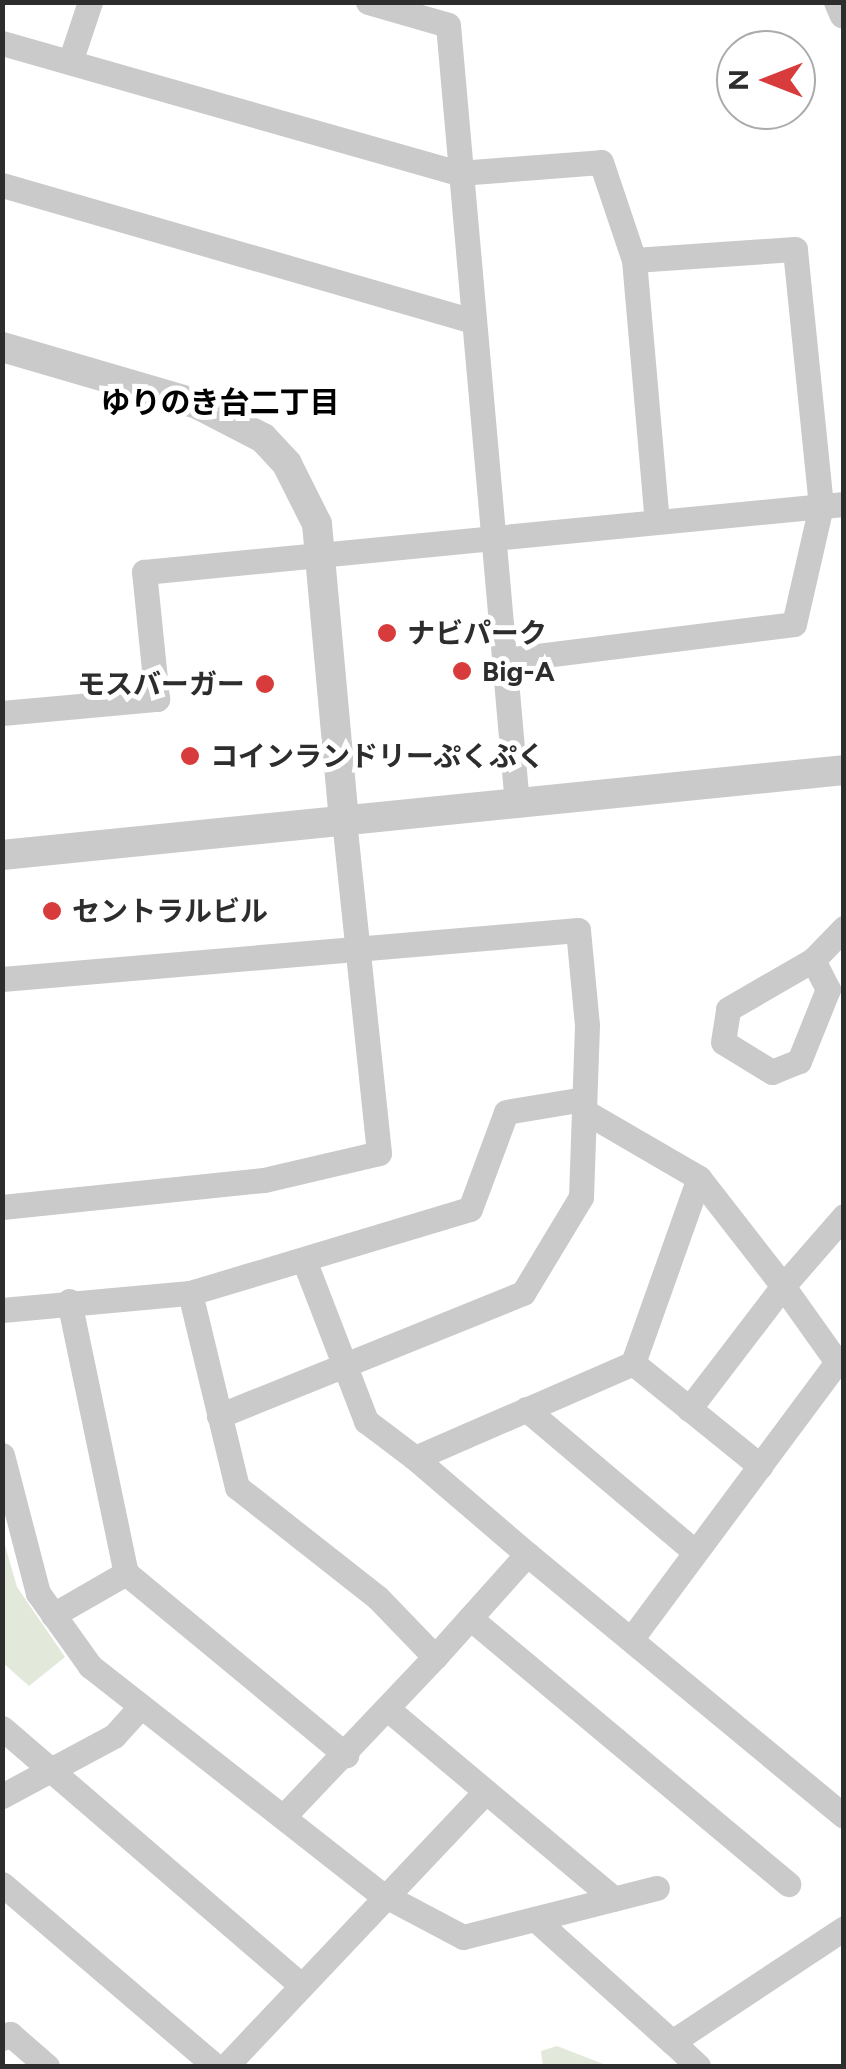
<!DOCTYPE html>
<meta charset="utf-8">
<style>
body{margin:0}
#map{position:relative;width:846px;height:2069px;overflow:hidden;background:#fff;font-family:Figtree,"Noto Sans JP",sans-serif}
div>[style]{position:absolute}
.green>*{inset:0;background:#e2e9db}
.minor>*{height:25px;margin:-12.5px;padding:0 12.5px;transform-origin:12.5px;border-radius:12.5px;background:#cacaca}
.tertiary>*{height:30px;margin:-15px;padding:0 15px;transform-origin:15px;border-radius:15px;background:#cacaca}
.dots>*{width:28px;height:28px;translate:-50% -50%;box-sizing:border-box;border:5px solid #fff;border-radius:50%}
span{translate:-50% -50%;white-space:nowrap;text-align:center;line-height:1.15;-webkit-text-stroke:10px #fff;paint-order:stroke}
.poi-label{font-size:28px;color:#2d2d2d;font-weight:700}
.left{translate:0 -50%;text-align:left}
.right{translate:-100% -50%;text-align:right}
.neighbourhood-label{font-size:30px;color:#000;font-weight:700}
.frame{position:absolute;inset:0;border:5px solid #2d2d2d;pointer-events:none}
.north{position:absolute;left:716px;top:30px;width:100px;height:100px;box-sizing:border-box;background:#fff;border:2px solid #ababab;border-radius:50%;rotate:270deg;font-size:28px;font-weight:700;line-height:40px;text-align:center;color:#2d2d2d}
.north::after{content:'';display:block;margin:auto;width:35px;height:45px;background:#d83b3b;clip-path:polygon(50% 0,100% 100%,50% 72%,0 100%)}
</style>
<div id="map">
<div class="green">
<i style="clip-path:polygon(2px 1535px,17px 1587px,65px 1657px,29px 1686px,3px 1663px)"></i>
<i style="clip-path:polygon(557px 2046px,606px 2065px,607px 2066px,543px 2066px,541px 2051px)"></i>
</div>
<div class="minor">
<i style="left:368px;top:2px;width:83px;rotate:16deg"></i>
<i style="left:448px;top:25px;width:783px;rotate:84.94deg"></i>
<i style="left:2px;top:43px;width:475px;rotate:15.9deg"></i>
<i style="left:459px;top:173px;width:142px;rotate:-4.4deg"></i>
<i style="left:601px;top:162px;width:103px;rotate:71.4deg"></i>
<i style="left:634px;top:260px;width:262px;rotate:85deg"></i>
<i style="left:70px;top:62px;width:63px;rotate:-71.6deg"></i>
<i style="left:2px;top:185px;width:491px;rotate:16.1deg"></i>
<i style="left:505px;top:660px;width:291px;rotate:-7.1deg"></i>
<i style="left:794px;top:624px;width:121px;rotate:-77.1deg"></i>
<i style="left:821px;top:506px;width:258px;rotate:-95.8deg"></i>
<i style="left:795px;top:249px;width:161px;rotate:176.1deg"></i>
<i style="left:2px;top:713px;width:156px;rotate:-5.2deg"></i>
<i style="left:157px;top:699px;width:128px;rotate:-95.8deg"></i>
<i style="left:144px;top:572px;width:703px;rotate:-5.55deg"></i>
<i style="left:813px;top:960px;width:33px;rotate:63deg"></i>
<i style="left:828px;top:989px;width:78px;rotate:111.9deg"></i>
<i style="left:799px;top:1061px;width:29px;rotate:158deg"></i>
<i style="left:772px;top:1072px;width:57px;rotate:-148.5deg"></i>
<i style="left:723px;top:1042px;width:33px;rotate:-81deg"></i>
<i style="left:728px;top:1009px;width:98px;rotate:-30deg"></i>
<i style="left:813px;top:960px;width:45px;rotate:-45.9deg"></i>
<i style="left:2px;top:979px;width:578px;rotate:-4.86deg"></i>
<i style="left:578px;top:930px;width:95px;rotate:84.6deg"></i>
<i style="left:587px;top:1025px;width:172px;rotate:92deg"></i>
<i style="left:581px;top:1197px;width:112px;rotate:121.1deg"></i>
<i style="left:523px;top:1293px;width:328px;rotate:158deg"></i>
<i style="left:584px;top:1111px;width:133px;rotate:30.2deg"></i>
<i style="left:699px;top:1178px;width:137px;rotate:52.1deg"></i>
<i style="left:783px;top:1286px;width:155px;rotate:127.4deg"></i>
<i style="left:2px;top:1207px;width:263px;rotate:-5.9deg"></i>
<i style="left:264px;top:1180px;width:118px;rotate:-13.2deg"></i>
<i style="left:379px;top:1153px;width:333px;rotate:-96deg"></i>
<i style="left:304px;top:1260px;width:173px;rotate:68.9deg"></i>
<i style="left:366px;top:1421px;width:61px;rotate:37.1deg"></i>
<i style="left:190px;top:1293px;width:200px;rotate:76.4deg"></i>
<i style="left:237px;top:1487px;width:179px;rotate:38.2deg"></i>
<i style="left:378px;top:1598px;width:82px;rotate:46deg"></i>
<i style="left:435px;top:1657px;width:138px;rotate:-48.2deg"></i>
<i style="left:527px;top:1554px;width:411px;rotate:39.6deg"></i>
<i style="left:69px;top:1301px;width:278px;rotate:78.2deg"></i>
<i style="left:126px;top:1573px;width:286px;rotate:39.6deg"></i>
<i style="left:2px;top:1310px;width:189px;rotate:-5.2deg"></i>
<i style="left:190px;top:1293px;width:292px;rotate:-16.7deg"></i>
<i style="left:470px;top:1209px;width:103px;rotate:-69.6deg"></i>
<i style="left:506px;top:1112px;width:79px;rotate:-9.5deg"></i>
<i style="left:633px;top:1363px;width:164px;rotate:39deg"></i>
<i style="left:526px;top:1409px;width:221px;rotate:40.2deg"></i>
<i style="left:2px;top:1455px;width:143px;rotate:75.4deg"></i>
<i style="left:38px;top:1593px;width:90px;rotate:54.5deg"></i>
<i style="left:90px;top:1666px;width:368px;rotate:38.1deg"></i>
<i style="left:380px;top:1893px;width:94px;rotate:27.9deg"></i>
<i style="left:463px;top:1937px;width:200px;rotate:-14.2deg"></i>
<i style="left:527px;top:1554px;width:148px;rotate:-139.4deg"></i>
<i style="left:415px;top:1458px;width:238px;rotate:-23.5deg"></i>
<i style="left:633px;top:1363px;width:196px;rotate:-70.4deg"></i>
<i style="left:53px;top:1615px;width:84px;rotate:-29.9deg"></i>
<i style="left:470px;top:1618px;width:415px;rotate:39.9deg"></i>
<i style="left:632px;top:1638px;width:344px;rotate:-53.4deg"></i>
<i style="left:837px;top:1362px;width:93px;rotate:-125.4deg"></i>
<i style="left:783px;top:1286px;width:93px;rotate:-48.9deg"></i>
<i style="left:390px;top:1711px;width:292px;rotate:40deg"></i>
<i style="left:2px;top:1728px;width:393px;rotate:40.7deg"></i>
<i style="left:2px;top:1796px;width:127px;rotate:-28.2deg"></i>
<i style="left:114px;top:1736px;width:40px;rotate:-48deg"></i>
<i style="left:283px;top:1817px;width:221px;rotate:-46.5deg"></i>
<i style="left:2px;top:1884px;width:280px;rotate:40.5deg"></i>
<i style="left:535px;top:1919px;width:184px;rotate:41.9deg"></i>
<i style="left:2px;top:2038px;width:9px;rotate:-27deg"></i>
<i style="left:10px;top:2034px;width:49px;rotate:40.9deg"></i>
<i style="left:226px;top:2066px;width:377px;rotate:-46.6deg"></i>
<i style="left:698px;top:2066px;width:35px;rotate:-137deg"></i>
<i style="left:672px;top:2042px;width:206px;rotate:-33.5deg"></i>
</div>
<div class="tertiary">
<i style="left:839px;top:2px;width:13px;rotate:67deg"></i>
<i style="left:2px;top:347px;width:203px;rotate:16.3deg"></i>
<i style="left:197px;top:404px;width:74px;rotate:27.3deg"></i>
<i style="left:263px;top:438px;width:35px;rotate:47deg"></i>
<i style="left:287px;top:464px;width:67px;rotate:63.4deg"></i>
<i style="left:317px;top:524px;width:299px;rotate:84.8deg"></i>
<i style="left:2px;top:855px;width:846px;rotate:-5.76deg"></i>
</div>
<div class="dots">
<i style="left:387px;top:633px;background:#d83b3b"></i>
<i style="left:462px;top:671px;background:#d83b3b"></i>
<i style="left:265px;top:684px;background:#d83b3b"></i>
<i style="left:190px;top:756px;background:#d83b3b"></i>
<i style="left:52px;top:911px;background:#d83b3b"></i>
</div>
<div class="poi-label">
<span class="left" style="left:407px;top:633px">ナビパーク</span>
<span class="left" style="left:482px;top:671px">Big-A</span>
<span class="right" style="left:245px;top:684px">モスバーガー</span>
<span class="left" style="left:210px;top:756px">コインランドリーぷくぷく</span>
<span class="left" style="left:72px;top:911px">セントラルビル</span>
</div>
<div class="neighbourhood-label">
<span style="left:220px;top:403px">ゆりのき台二丁目</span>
</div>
<div class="frame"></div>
<div class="north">N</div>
</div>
